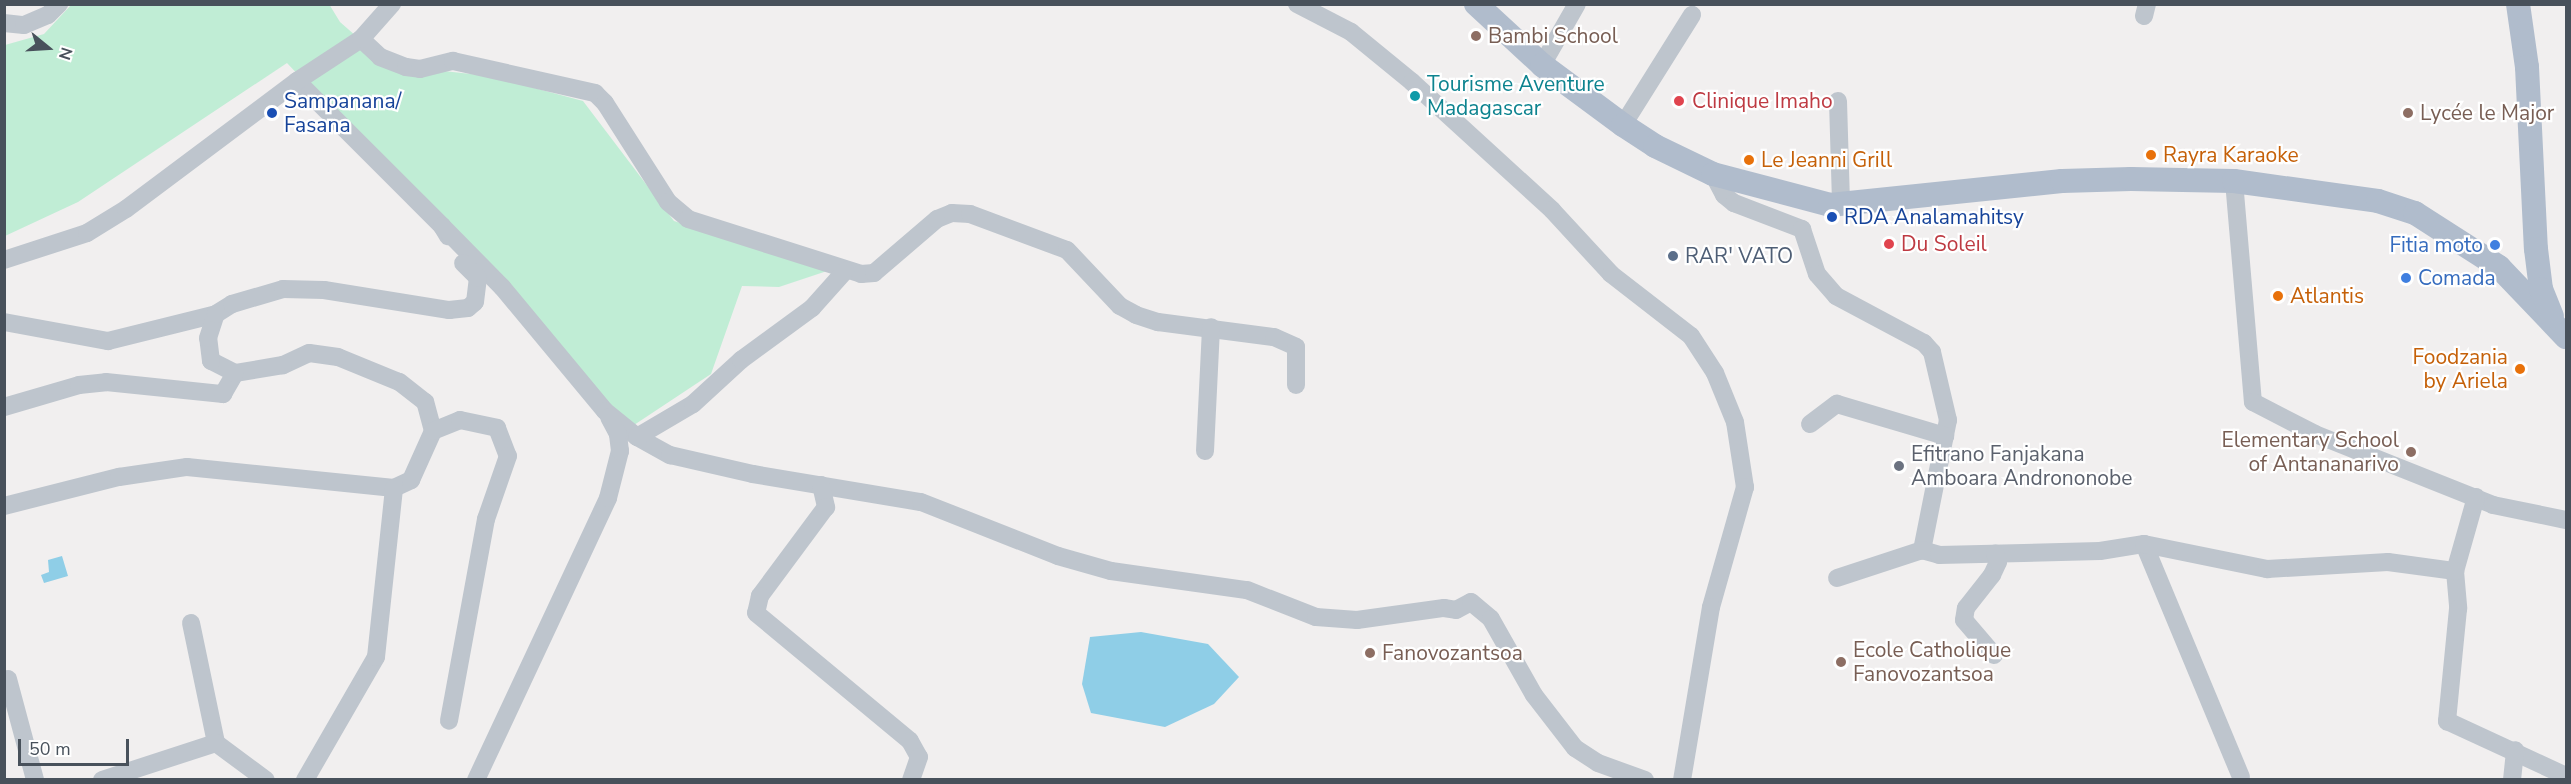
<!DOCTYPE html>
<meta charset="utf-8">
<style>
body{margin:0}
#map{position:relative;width:2571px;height:784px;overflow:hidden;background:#f1efef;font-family:"Nunito Sans",sans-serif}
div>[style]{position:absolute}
.green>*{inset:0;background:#c0edd5}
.water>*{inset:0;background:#8fcee7}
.minor>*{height:18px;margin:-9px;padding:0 9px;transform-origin:9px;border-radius:9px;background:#bec5cd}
.major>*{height:24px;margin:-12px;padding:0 12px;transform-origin:12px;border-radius:12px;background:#b0bccc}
.dots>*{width:16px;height:16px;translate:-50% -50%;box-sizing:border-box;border:3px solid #fff;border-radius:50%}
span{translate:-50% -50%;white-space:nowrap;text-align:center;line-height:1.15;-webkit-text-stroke:4.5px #fff;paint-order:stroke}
.education-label{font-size:21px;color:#785e54}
.left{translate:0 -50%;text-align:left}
.right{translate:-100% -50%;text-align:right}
.culture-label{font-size:21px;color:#0d838f}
.transit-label{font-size:21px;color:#164399}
.health-label{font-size:21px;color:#be3a42}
.food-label{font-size:21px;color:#c56008}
.shop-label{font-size:21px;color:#366cbe}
.service-label{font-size:21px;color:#4e5e75}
.worship-label{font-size:21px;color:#5b616d}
.frame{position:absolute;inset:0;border:6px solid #48515b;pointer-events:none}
.north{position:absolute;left:18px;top:18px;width:60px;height:60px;-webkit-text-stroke:4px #fff;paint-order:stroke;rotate:108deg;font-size:16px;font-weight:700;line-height:24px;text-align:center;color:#48515b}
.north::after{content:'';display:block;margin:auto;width:21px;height:27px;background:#48515b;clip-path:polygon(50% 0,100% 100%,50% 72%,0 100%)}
.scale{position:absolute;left:18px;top:739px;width:111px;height:27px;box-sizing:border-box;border:3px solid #48515b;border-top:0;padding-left:8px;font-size:18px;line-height:21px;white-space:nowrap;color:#48515b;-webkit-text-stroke:4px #fff;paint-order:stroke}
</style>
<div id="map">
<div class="green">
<i style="clip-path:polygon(329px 4px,340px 22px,389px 65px,489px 76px,583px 101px,674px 221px,830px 270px,779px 287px,742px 286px,711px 374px,631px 427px,287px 63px,78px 202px,5px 236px,5px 45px,44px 34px,71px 5px)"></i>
</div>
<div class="water">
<i style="clip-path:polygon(62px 556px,68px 576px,44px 583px,41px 575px,49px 572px,48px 560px)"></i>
<i style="clip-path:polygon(1141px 632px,1208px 644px,1239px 677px,1214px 704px,1165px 727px,1091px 713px,1082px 684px,1090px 637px)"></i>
</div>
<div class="minor">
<i style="left:1297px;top:4px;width:61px;rotate:27.4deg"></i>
<i style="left:1351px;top:32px;width:79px;rotate:39.3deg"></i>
<i style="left:1412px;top:82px;width:190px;rotate:42.4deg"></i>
<i style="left:1552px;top:210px;width:87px;rotate:47.3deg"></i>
<i style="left:1611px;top:274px;width:101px;rotate:37.8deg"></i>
<i style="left:1691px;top:336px;width:44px;rotate:57deg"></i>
<i style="left:1715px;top:373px;width:53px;rotate:67.8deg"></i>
<i style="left:1735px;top:422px;width:66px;rotate:81.3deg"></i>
<i style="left:1745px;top:487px;width:125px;rotate:105.8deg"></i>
<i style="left:1711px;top:607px;width:175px;rotate:99.5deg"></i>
<i style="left:2144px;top:16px;width:12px;rotate:-76deg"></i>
<i style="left:4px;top:23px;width:20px;rotate:6deg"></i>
<i style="left:24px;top:25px;width:26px;rotate:-23deg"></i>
<i style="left:48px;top:15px;width:16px;rotate:-45deg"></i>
<i style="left:361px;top:39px;width:26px;rotate:43deg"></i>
<i style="left:380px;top:57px;width:28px;rotate:21deg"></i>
<i style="left:406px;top:67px;width:14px;rotate:8deg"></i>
<i style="left:420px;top:69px;width:34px;rotate:-14deg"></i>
<i style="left:453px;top:61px;width:146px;rotate:12.7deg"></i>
<i style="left:595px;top:93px;width:14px;rotate:45deg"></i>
<i style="left:605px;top:103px;width:117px;rotate:57.5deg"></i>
<i style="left:668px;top:202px;width:26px;rotate:40deg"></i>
<i style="left:688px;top:219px;width:182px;rotate:17.6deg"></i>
<i style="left:861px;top:274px;width:13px;rotate:-4deg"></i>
<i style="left:874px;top:273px;width:83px;rotate:-40.6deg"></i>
<i style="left:937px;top:219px;width:16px;rotate:-22deg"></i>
<i style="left:952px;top:213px;width:18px;rotate:3deg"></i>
<i style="left:970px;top:214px;width:103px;rotate:20.4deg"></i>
<i style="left:1067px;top:250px;width:77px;rotate:46.6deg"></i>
<i style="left:1120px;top:306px;width:18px;rotate:29deg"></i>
<i style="left:1136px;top:315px;width:23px;rotate:18deg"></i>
<i style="left:1158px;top:322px;width:117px;rotate:7.4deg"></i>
<i style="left:1274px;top:337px;width:24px;rotate:24deg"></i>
<i style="left:1296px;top:347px;width:38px;rotate:90deg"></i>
<i style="left:1542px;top:65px;width:70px;rotate:-60.2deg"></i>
<i style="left:297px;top:81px;width:205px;rotate:45deg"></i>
<i style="left:442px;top:226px;width:12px;rotate:59deg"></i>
<i style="left:1838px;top:101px;width:103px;rotate:88.3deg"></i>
<i style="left:1623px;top:125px;width:130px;rotate:-57.9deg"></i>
<i style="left:1713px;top:174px;width:24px;rotate:62deg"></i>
<i style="left:1724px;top:195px;width:13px;rotate:39deg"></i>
<i style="left:1734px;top:203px;width:73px;rotate:20.9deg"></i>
<i style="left:1802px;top:229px;width:47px;rotate:71.6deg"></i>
<i style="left:1817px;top:274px;width:29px;rotate:49deg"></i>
<i style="left:1836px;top:296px;width:100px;rotate:28.1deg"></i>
<i style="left:1924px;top:343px;width:12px;rotate:48deg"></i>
<i style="left:1932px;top:352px;width:70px;rotate:76.8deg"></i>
<i style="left:1948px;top:420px;width:133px;rotate:101.3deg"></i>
<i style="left:2234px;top:181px;width:222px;rotate:85.1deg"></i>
<i style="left:2253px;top:402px;width:70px;rotate:27.3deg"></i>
<i style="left:2315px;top:434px;width:192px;rotate:21.7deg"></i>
<i style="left:2493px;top:505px;width:75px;rotate:11.6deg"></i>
<i style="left:442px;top:226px;width:86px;rotate:45.5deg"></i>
<i style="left:502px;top:287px;width:161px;rotate:50.3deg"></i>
<i style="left:605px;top:411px;width:41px;rotate:39.1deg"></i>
<i style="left:637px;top:437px;width:38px;rotate:29deg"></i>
<i style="left:670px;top:455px;width:85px;rotate:12.9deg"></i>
<i style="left:753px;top:474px;width:170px;rotate:9.5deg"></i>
<i style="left:921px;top:502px;width:147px;rotate:21.5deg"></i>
<i style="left:1058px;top:556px;width:55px;rotate:15.8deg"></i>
<i style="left:1111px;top:571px;width:137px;rotate:8deg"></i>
<i style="left:1247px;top:590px;width:74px;rotate:21.4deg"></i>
<i style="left:1316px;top:617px;width:41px;rotate:4.2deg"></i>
<i style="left:1357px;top:620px;width:88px;rotate:-7.9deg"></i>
<i style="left:1444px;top:608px;width:12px;rotate:9deg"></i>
<i style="left:1456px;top:610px;width:17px;rotate:-28deg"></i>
<i style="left:1471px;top:602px;width:26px;rotate:40deg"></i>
<i style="left:1491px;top:619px;width:87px;rotate:60.5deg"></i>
<i style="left:1534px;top:695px;width:67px;rotate:52.3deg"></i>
<i style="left:1575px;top:748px;width:27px;rotate:33deg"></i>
<i style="left:1598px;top:763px;width:50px;rotate:19.9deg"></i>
<i style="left:4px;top:260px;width:87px;rotate:-18deg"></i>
<i style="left:87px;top:233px;width:46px;rotate:-31.6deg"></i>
<i style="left:126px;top:209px;width:214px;rotate:-36.8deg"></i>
<i style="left:297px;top:81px;width:77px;rotate:-33.3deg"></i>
<i style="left:361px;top:39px;width:47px;rotate:-48.5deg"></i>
<i style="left:4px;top:322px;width:106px;rotate:10.4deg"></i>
<i style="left:108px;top:341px;width:111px;rotate:-14deg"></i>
<i style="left:4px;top:407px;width:78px;rotate:-16.3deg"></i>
<i style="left:79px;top:385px;width:27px;rotate:-6deg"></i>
<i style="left:106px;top:382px;width:118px;rotate:5.9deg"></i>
<i style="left:223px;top:394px;width:24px;rotate:-60deg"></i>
<i style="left:1810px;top:424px;width:34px;rotate:-37deg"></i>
<i style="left:1837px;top:404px;width:113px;rotate:16.5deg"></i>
<i style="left:433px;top:431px;width:30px;rotate:-105deg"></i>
<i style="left:425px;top:402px;width:33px;rotate:-142deg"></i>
<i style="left:399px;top:382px;width:66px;rotate:-157.7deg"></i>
<i style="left:338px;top:357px;width:29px;rotate:-172deg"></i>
<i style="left:309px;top:353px;width:29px;rotate:155deg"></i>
<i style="left:283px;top:365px;width:49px;rotate:170.5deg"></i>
<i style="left:235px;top:373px;width:27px;rotate:-153deg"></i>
<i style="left:211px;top:361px;width:23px;rotate:-97deg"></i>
<i style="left:208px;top:338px;width:25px;rotate:-72deg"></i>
<i style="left:216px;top:314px;width:19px;rotate:-32deg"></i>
<i style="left:232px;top:304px;width:53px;rotate:-16.4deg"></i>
<i style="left:283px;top:289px;width:41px;rotate:1.4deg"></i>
<i style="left:324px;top:290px;width:127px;rotate:9.1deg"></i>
<i style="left:449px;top:310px;width:19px;rotate:-6deg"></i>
<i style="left:468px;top:308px;width:9px;rotate:-41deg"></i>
<i style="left:475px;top:302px;width:24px;rotate:-83deg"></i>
<i style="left:478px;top:278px;width:21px;rotate:-135deg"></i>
<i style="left:637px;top:437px;width:65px;rotate:-30.5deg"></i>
<i style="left:693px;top:404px;width:65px;rotate:-42.5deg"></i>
<i style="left:741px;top:360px;width:88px;rotate:-36.2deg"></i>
<i style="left:812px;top:308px;width:50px;rotate:-48.3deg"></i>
<i style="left:1205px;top:451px;width:124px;rotate:-87.2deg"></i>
<i style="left:821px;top:485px;width:23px;rotate:77deg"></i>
<i style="left:826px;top:507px;width:111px;rotate:126.6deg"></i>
<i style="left:760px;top:596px;width:17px;rotate:103deg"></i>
<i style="left:756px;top:613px;width:200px;rotate:39.7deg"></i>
<i style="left:910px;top:741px;width:18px;rotate:61deg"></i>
<i style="left:919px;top:757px;width:24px;rotate:109deg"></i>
<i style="left:2476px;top:497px;width:77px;rotate:105.8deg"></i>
<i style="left:2455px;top:571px;width:38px;rotate:85deg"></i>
<i style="left:2458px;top:609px;width:113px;rotate:95.6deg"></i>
<i style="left:2447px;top:721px;width:131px;rotate:24.8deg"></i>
<i style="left:4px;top:506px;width:119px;rotate:-14.2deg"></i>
<i style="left:119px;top:477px;width:69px;rotate:-8.4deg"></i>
<i style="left:187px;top:467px;width:208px;rotate:5.8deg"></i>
<i style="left:394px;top:488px;width:19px;rotate:-25deg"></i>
<i style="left:411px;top:480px;width:54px;rotate:-65.8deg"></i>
<i style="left:433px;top:431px;width:29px;rotate:-22deg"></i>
<i style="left:460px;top:420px;width:38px;rotate:12deg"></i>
<i style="left:497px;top:428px;width:30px;rotate:69deg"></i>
<i style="left:508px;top:456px;width:67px;rotate:109.2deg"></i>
<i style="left:486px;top:519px;width:205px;rotate:100.4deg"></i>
<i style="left:2144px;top:544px;width:252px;rotate:67.4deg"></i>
<i style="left:1837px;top:578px;width:89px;rotate:-18.2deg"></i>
<i style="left:1922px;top:550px;width:18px;rotate:16deg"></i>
<i style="left:1939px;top:555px;width:161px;rotate:-1.4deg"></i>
<i style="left:2100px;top:551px;width:45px;rotate:-9deg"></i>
<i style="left:2144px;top:544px;width:126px;rotate:11.5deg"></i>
<i style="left:2267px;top:569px;width:121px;rotate:-3.3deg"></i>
<i style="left:2388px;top:562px;width:68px;rotate:7.7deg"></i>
<i style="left:191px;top:623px;width:123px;rotate:78.2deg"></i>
<i style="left:216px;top:743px;width:62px;rotate:36.5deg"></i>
<i style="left:1994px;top:655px;width:46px;rotate:-130.6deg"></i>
<i style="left:1964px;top:620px;width:12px;rotate:-81deg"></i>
<i style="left:1966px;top:608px;width:42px;rotate:-51.8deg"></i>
<i style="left:1992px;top:575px;width:14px;rotate:-65deg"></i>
<i style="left:1998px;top:562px;width:9px;rotate:-108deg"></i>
<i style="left:8px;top:679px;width:105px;rotate:75deg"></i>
<i style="left:102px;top:780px;width:120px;rotate:-18deg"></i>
<i style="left:305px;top:780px;width:142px;rotate:-60deg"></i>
<i style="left:376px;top:657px;width:170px;rotate:-83.9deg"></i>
<i style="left:476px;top:780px;width:311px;rotate:-64.9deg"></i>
<i style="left:608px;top:498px;width:49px;rotate:-75.7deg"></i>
<i style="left:620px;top:451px;width:17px;rotate:-97deg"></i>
<i style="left:618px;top:434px;width:19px;rotate:-118deg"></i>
<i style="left:2512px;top:780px;width:30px;rotate:-84deg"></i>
</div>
<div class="major">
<i style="left:1476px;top:4px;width:90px;rotate:42.7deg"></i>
<i style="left:1542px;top:65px;width:101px;rotate:36.5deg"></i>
<i style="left:1623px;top:125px;width:38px;rotate:33deg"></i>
<i style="left:1655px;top:146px;width:64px;rotate:25.8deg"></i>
<i style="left:1713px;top:174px;width:121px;rotate:14.8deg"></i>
<i style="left:1830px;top:205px;width:233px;rotate:-5.9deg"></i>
<i style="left:2062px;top:181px;width:69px;rotate:-1.7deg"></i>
<i style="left:2131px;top:179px;width:103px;rotate:1.1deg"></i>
<i style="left:2234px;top:181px;width:145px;rotate:7.9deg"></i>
<i style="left:2378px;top:201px;width:39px;rotate:18deg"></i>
<i style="left:2415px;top:213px;width:100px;rotate:32.7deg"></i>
<i style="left:2499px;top:267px;width:97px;rotate:46.3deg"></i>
<i style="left:2518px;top:4px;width:64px;rotate:81.9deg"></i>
<i style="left:2527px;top:67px;width:182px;rotate:87.2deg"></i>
<i style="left:2536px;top:249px;width:40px;rotate:82.9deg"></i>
<i style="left:2541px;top:289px;width:29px;rotate:68deg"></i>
</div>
<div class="dots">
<i style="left:1476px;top:36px;background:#8d6e63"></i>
<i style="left:1415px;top:96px;background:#0f9aa8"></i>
<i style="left:1679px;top:101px;background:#e0444e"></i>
<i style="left:272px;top:113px;background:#1a4fb4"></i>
<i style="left:2408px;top:113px;background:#8d6e63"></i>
<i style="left:2151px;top:155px;background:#e8710a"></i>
<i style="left:1749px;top:160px;background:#e8710a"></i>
<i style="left:1832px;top:217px;background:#1a4fb4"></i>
<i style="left:1889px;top:244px;background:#e0444e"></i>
<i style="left:2495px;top:245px;background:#3f7fe0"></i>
<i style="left:1673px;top:256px;background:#5c6f8a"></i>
<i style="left:2406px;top:278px;background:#3f7fe0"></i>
<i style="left:2278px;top:296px;background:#e8710a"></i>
<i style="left:2520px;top:369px;background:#e8710a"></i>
<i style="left:2411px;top:452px;background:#8d6e63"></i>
<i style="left:1899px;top:466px;background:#6b7280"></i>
<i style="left:1370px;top:653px;background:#8d6e63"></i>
<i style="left:1841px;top:662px;background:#8d6e63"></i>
</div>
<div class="education-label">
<span class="left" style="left:1488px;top:36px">Bambi School</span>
<span class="left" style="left:2420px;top:113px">Lycée le Major</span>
<span class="right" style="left:2399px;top:452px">Elementary School<br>of Antananarivo</span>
<span class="left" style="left:1853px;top:662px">Ecole Catholique<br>Fanovozantsoa</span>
<span class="left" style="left:1382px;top:653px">Fanovozantsoa</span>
</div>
<div class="culture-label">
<span class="left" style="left:1427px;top:96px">Tourisme Aventure<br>Madagascar</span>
</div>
<div class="transit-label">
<span class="left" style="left:284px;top:113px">Sampanana/<br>Fasana</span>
<span class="left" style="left:1844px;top:217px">RDA Analamahitsy</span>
</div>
<div class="health-label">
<span class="left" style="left:1692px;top:101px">Clinique Imaho</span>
<span class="left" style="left:1901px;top:244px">Du Soleil</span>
</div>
<div class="food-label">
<span class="left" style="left:2163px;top:155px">Rayra Karaoke</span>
<span class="left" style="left:1761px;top:160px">Le Jeanni Grill</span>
<span class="left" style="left:2290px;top:296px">Atlantis</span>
<span class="right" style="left:2508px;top:369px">Foodzania<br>by Ariela</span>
</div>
<div class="shop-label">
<span class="right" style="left:2483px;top:245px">Fitia moto</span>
<span class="left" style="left:2418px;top:278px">Comada</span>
</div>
<div class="service-label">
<span class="left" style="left:1685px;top:256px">RAR' VATO</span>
</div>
<div class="worship-label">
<span class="left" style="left:1911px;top:466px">Efitrano Fanjakana<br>Amboara Andrononobe</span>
</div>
<div class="frame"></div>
<div class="north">N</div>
<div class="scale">50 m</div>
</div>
